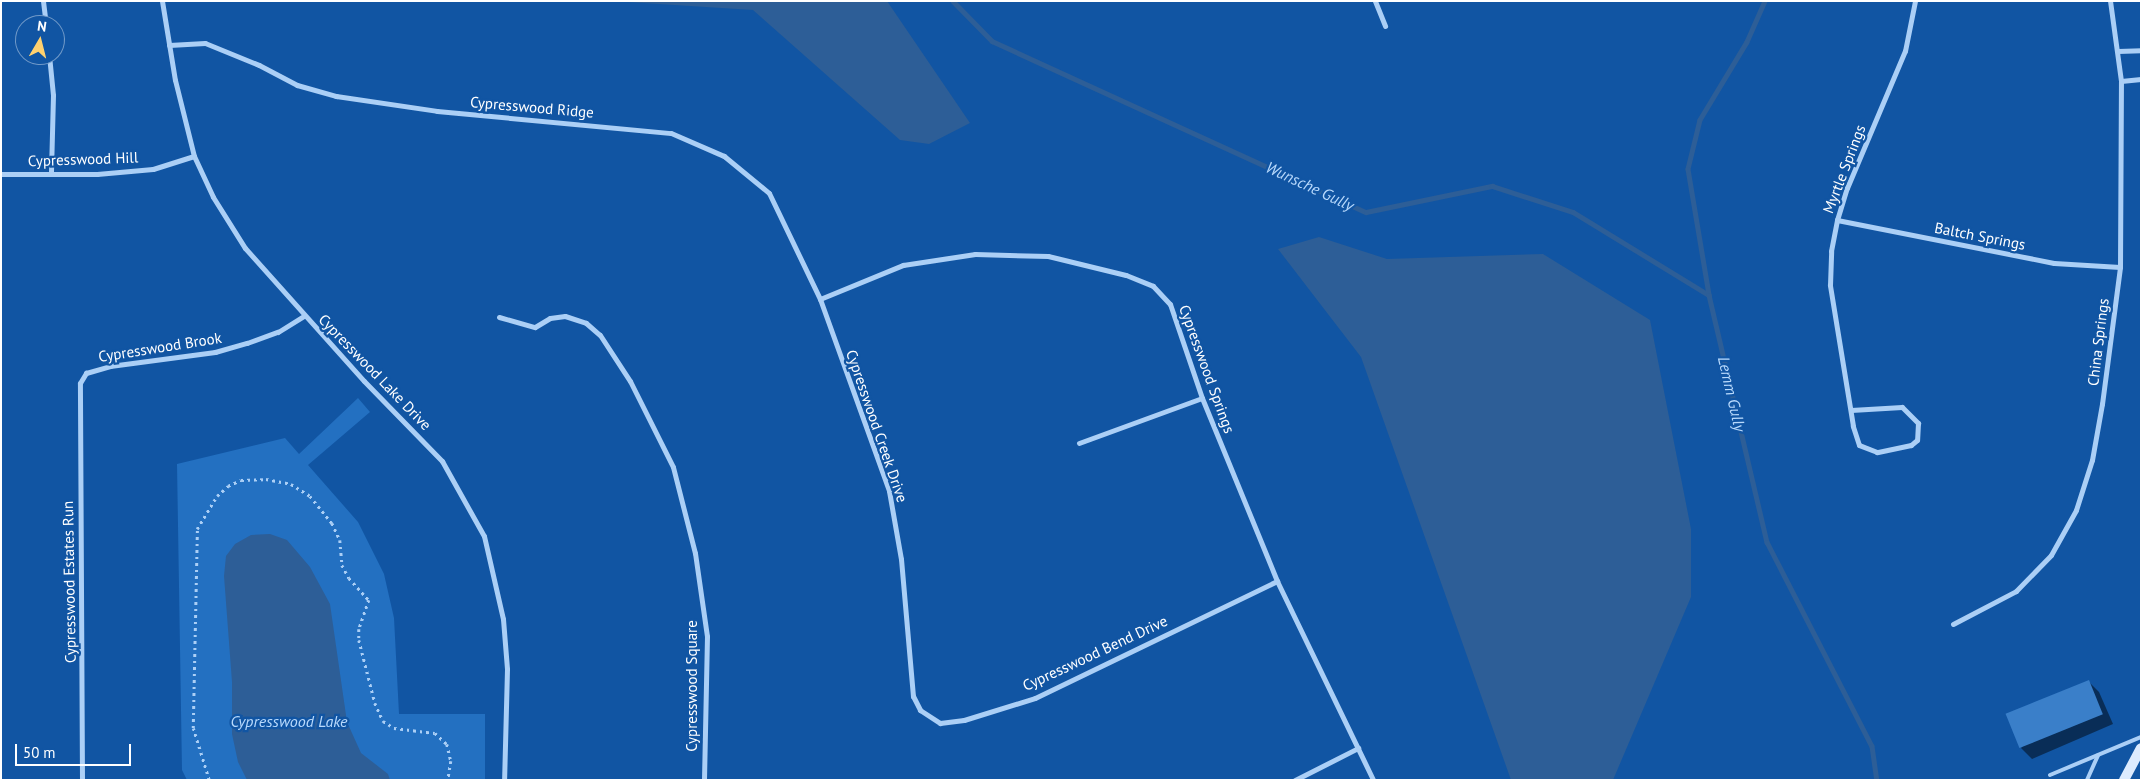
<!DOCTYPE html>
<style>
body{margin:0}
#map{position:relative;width:2142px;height:781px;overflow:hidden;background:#1155a3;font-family:"PT Sans",sans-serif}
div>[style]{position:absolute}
.green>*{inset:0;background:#2370c1}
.water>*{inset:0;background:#2d5e97}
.shadow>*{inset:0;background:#0007}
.stream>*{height:4.5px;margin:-2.25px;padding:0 2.25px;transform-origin:2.25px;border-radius:2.25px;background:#2d5e97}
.building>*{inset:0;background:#3a7fc9;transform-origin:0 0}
.path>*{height:2.5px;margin-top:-1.25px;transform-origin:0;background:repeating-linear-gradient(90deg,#abcff6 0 2.5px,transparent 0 6.5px)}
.service>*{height:4px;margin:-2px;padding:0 2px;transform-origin:2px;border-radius:2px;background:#abcff6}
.minor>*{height:5px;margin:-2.5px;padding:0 2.5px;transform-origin:2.5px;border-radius:2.5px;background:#abcff6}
.secondary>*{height:10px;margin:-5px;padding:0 5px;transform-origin:5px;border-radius:5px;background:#dcebfe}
span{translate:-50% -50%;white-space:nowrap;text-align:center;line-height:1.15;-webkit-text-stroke:4.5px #1155a3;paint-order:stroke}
.street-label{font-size:15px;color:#fff}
.water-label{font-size:16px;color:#b8d9fc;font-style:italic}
.frame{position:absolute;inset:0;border:2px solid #fff;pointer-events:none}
.north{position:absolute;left:15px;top:15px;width:50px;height:50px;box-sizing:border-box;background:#1155a3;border:1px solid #7099c8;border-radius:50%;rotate:8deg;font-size:14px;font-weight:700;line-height:20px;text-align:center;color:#fff}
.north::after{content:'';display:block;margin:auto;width:18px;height:22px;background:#ffd16f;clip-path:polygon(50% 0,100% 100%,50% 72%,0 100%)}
.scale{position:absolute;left:15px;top:744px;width:116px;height:22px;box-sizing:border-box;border:2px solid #fff;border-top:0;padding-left:6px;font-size:15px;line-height:18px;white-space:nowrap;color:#fff;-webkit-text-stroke:4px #1155a3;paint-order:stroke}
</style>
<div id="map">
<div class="green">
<i style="clip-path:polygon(358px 398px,370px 412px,308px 465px,358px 522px,384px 574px,394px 618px,399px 714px,485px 714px,485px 780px,187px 780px,182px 770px,177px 464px,285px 438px,299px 454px)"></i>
</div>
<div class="water">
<i style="clip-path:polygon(612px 1px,887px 1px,970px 123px,929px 144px,900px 140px,753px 10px)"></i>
<i style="clip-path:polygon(1319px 237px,1387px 259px,1543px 254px,1650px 320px,1691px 529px,1691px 597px,1613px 780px,1511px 780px,1361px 357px,1278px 249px)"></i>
<i style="clip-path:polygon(270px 534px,287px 540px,310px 567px,330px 604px,347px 722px,361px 753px,388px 774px,390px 780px,247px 780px,238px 762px,232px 734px,232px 682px,224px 576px,226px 556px,235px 544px,251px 535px)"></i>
</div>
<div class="shadow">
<i style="clip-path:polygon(2088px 681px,2099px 692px,2113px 724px,2032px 759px,2021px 748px)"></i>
</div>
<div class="stream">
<i style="left:953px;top:1px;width:56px;rotate:45.7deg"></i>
<i style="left:992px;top:41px;width:411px;rotate:24.6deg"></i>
<i style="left:1366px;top:212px;width:129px;rotate:-11.7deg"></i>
<i style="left:1492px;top:186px;width:85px;rotate:17.8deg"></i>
<i style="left:1573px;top:212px;width:159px;rotate:31.4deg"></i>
<i style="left:1765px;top:1px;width:45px;rotate:113.7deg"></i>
<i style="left:1747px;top:42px;width:91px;rotate:121.1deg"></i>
<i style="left:1700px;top:120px;width:50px;rotate:103.8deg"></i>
<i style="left:1688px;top:169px;width:128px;rotate:80.5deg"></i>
<i style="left:1709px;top:295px;width:254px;rotate:76.8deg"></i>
<i style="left:1767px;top:542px;width:229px;rotate:62.8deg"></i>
<i style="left:1872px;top:746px;width:34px;rotate:82deg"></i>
</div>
<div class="building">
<i style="left:2089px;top:680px;width:37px;height:90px;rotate:68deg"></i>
</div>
<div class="path">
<i style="left:209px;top:780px;width:54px;rotate:-107.1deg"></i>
<i style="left:193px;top:728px;width:199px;rotate:-88.8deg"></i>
<i style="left:197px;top:529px;width:39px;rotate:-59deg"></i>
<i style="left:217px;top:496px;width:15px;rotate:-42deg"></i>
<i style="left:228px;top:486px;width:14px;rotate:-25deg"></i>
<i style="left:241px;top:480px;width:25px;rotate:-2deg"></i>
<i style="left:266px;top:479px;width:25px;rotate:11deg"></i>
<i style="left:291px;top:484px;width:22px;rotate:32deg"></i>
<i style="left:310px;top:496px;width:35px;rotate:51deg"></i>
<i style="left:332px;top:523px;width:19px;rotate:65deg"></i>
<i style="left:340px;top:540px;width:25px;rotate:85deg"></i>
<i style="left:342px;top:565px;width:15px;rotate:62deg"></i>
<i style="left:349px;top:578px;width:30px;rotate:48deg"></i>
<i style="left:369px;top:600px;width:31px;rotate:109deg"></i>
<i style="left:359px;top:629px;width:11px;rotate:90deg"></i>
<i style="left:359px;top:640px;width:65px;rotate:75.7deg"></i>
<i style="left:375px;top:703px;width:20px;rotate:66deg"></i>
<i style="left:383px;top:721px;width:13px;rotate:32deg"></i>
<i style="left:394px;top:728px;width:41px;rotate:7deg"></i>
<i style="left:435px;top:733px;width:16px;rotate:43deg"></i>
<i style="left:447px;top:744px;width:17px;rotate:77deg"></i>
<i style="left:451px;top:761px;width:19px;rotate:99deg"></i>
</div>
<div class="service">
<i style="left:2050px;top:775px;width:99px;rotate:-22.7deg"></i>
<i style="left:2087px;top:780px;width:27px;rotate:-66deg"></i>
</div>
<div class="minor">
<i style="left:43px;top:1px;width:24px;rotate:83deg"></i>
<i style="left:162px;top:1px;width:80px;rotate:80.7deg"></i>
<i style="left:175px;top:80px;width:78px;rotate:76deg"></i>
<i style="left:194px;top:156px;width:45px;rotate:65.1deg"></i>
<i style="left:213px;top:197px;width:60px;rotate:57.9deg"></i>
<i style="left:245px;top:248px;width:178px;rotate:48.2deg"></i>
<i style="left:364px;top:381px;width:112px;rotate:45.7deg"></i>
<i style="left:442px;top:461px;width:86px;rotate:60.8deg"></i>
<i style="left:484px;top:536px;width:85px;rotate:77.1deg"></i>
<i style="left:503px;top:619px;width:50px;rotate:85.4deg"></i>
<i style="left:507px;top:669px;width:111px;rotate:91.5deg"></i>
<i style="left:1375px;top:1px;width:27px;rotate:68deg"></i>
<i style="left:169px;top:45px;width:36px;rotate:-3deg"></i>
<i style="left:205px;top:43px;width:58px;rotate:22.2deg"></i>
<i style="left:259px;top:65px;width:43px;rotate:27.8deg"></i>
<i style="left:297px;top:85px;width:41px;rotate:15.8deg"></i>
<i style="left:336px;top:96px;width:102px;rotate:8.4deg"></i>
<i style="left:437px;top:111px;width:235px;rotate:5.4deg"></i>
<i style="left:671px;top:133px;width:58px;rotate:23.5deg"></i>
<i style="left:724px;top:156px;width:58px;rotate:39.4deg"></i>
<i style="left:769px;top:193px;width:118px;rotate:64.3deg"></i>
<i style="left:820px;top:299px;width:204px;rotate:70.2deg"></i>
<i style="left:889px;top:491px;width:69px;rotate:80deg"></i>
<i style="left:901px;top:559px;width:138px;rotate:85deg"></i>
<i style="left:913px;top:696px;width:16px;rotate:63deg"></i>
<i style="left:920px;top:710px;width:24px;rotate:33deg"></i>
<i style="left:940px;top:723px;width:24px;rotate:-7deg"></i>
<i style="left:964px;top:720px;width:74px;rotate:-17.2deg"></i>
<i style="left:1035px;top:698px;width:269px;rotate:-25.8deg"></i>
<i style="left:2118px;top:51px;width:23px;rotate:-2deg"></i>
<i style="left:49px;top:55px;width:40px;rotate:84.3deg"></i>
<i style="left:53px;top:95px;width:79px;rotate:91.5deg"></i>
<i style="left:2121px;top:81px;width:20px;rotate:-6deg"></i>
<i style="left:1px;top:174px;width:96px"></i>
<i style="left:97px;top:174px;width:56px;rotate:-5.1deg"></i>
<i style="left:153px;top:169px;width:43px;rotate:-17.6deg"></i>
<i style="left:1837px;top:220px;width:221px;rotate:11.2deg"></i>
<i style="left:2054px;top:263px;width:66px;rotate:3.5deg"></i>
<i style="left:820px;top:299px;width:90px;rotate:-22.3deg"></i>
<i style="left:903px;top:265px;width:73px;rotate:-8.7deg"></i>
<i style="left:975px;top:254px;width:73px;rotate:1.6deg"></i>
<i style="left:1048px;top:256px;width:80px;rotate:13.7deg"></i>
<i style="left:1126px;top:275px;width:29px;rotate:22deg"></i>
<i style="left:1153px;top:286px;width:25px;rotate:47deg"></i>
<i style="left:1170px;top:304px;width:99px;rotate:71.2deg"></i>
<i style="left:1202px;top:398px;width:198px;rotate:67.7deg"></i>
<i style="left:1277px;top:581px;width:221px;rotate:64.2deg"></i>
<i style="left:499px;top:317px;width:37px;rotate:16deg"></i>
<i style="left:535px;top:327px;width:17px;rotate:-31deg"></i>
<i style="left:550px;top:318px;width:15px;rotate:-8deg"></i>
<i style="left:565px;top:316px;width:22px;rotate:18deg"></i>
<i style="left:586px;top:323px;width:18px;rotate:41deg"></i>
<i style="left:600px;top:335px;width:55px;rotate:56.9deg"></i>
<i style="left:630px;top:381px;width:96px;rotate:63.4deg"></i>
<i style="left:673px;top:467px;width:89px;rotate:75.7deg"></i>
<i style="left:695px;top:553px;width:84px;rotate:81.8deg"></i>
<i style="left:707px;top:636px;width:144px;rotate:91.2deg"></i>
<i style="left:1851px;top:410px;width:51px;rotate:-3.4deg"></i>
<i style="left:1902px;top:407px;width:23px;rotate:45deg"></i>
<i style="left:1918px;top:423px;width:17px;rotate:93deg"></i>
<i style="left:1917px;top:440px;width:8px;rotate:140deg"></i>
<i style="left:1911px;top:445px;width:35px;rotate:168deg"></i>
<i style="left:1877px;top:452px;width:19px;rotate:-159deg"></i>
<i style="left:1859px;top:445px;width:20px;rotate:-108deg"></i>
<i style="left:1853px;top:426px;width:143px;rotate:-99.3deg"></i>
<i style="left:1830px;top:285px;width:34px;rotate:-88deg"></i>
<i style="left:1831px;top:251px;width:32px;rotate:-79deg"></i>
<i style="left:1837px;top:220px;width:34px;rotate:-73deg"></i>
<i style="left:1847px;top:188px;width:149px;rotate:-67.1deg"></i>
<i style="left:1905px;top:51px;width:51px;rotate:-78.7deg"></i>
<i style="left:1079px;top:443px;width:131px;rotate:-20.1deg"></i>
<i style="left:1953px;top:624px;width:71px;rotate:-27.6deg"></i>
<i style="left:2016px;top:591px;width:50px;rotate:-45.8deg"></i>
<i style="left:2051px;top:555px;width:51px;rotate:-60.9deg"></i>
<i style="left:2076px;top:510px;width:52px;rotate:-72.3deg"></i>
<i style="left:2092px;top:460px;width:57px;rotate:-79.9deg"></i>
<i style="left:2102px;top:404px;width:138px;rotate:-82.5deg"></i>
<i style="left:2120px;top:267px;width:186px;rotate:-89.7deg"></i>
<i style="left:2121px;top:81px;width:81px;rotate:-97.8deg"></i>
<i style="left:82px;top:780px;width:397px;rotate:-90.3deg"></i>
<i style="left:80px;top:383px;width:12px;rotate:-59deg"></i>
<i style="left:86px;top:373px;width:25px;rotate:-16deg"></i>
<i style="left:110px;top:366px;width:106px;rotate:-7.6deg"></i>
<i style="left:215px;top:352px;width:33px;rotate:-16deg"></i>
<i style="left:247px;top:343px;width:33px;rotate:-20deg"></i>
<i style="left:278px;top:332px;width:31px;rotate:-32deg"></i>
<i style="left:1295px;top:780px;width:71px;rotate:-26.9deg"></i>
</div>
<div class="secondary">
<i style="left:2124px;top:780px;width:36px;rotate:-62deg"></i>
</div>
<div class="street-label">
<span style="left:532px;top:107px;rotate:5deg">Cypresswood Ridge</span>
<span style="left:83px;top:159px;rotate:-2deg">Cypresswood Hill</span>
<span style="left:1844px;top:169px;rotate:-69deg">Myrtle Springs</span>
<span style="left:1980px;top:236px;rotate:11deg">Baltch Springs</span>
<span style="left:2098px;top:342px;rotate:-83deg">China Springs</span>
<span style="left:160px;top:347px;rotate:-9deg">Cypresswood Brook</span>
<span style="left:1207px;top:369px;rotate:70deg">Cypresswood Springs</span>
<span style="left:375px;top:372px;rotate:46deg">Cypresswood Lake Drive</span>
<span style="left:877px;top:426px;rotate:71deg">Cypresswood Creek Drive</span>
<span style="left:69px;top:582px;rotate:-91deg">Cypresswood Estates Run</span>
<span style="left:1095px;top:653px;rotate:-25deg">Cypresswood Bend Drive</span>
<span style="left:692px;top:686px;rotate:-90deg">Cypresswood Square</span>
</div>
<div class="water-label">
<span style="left:1310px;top:186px;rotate:25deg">Wunsche Gully</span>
<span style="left:1732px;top:394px;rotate:77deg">Lemm Gully</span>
<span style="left:289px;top:721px">Cypresswood Lake</span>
</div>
<div class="frame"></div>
<div class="north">N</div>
<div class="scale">50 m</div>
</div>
